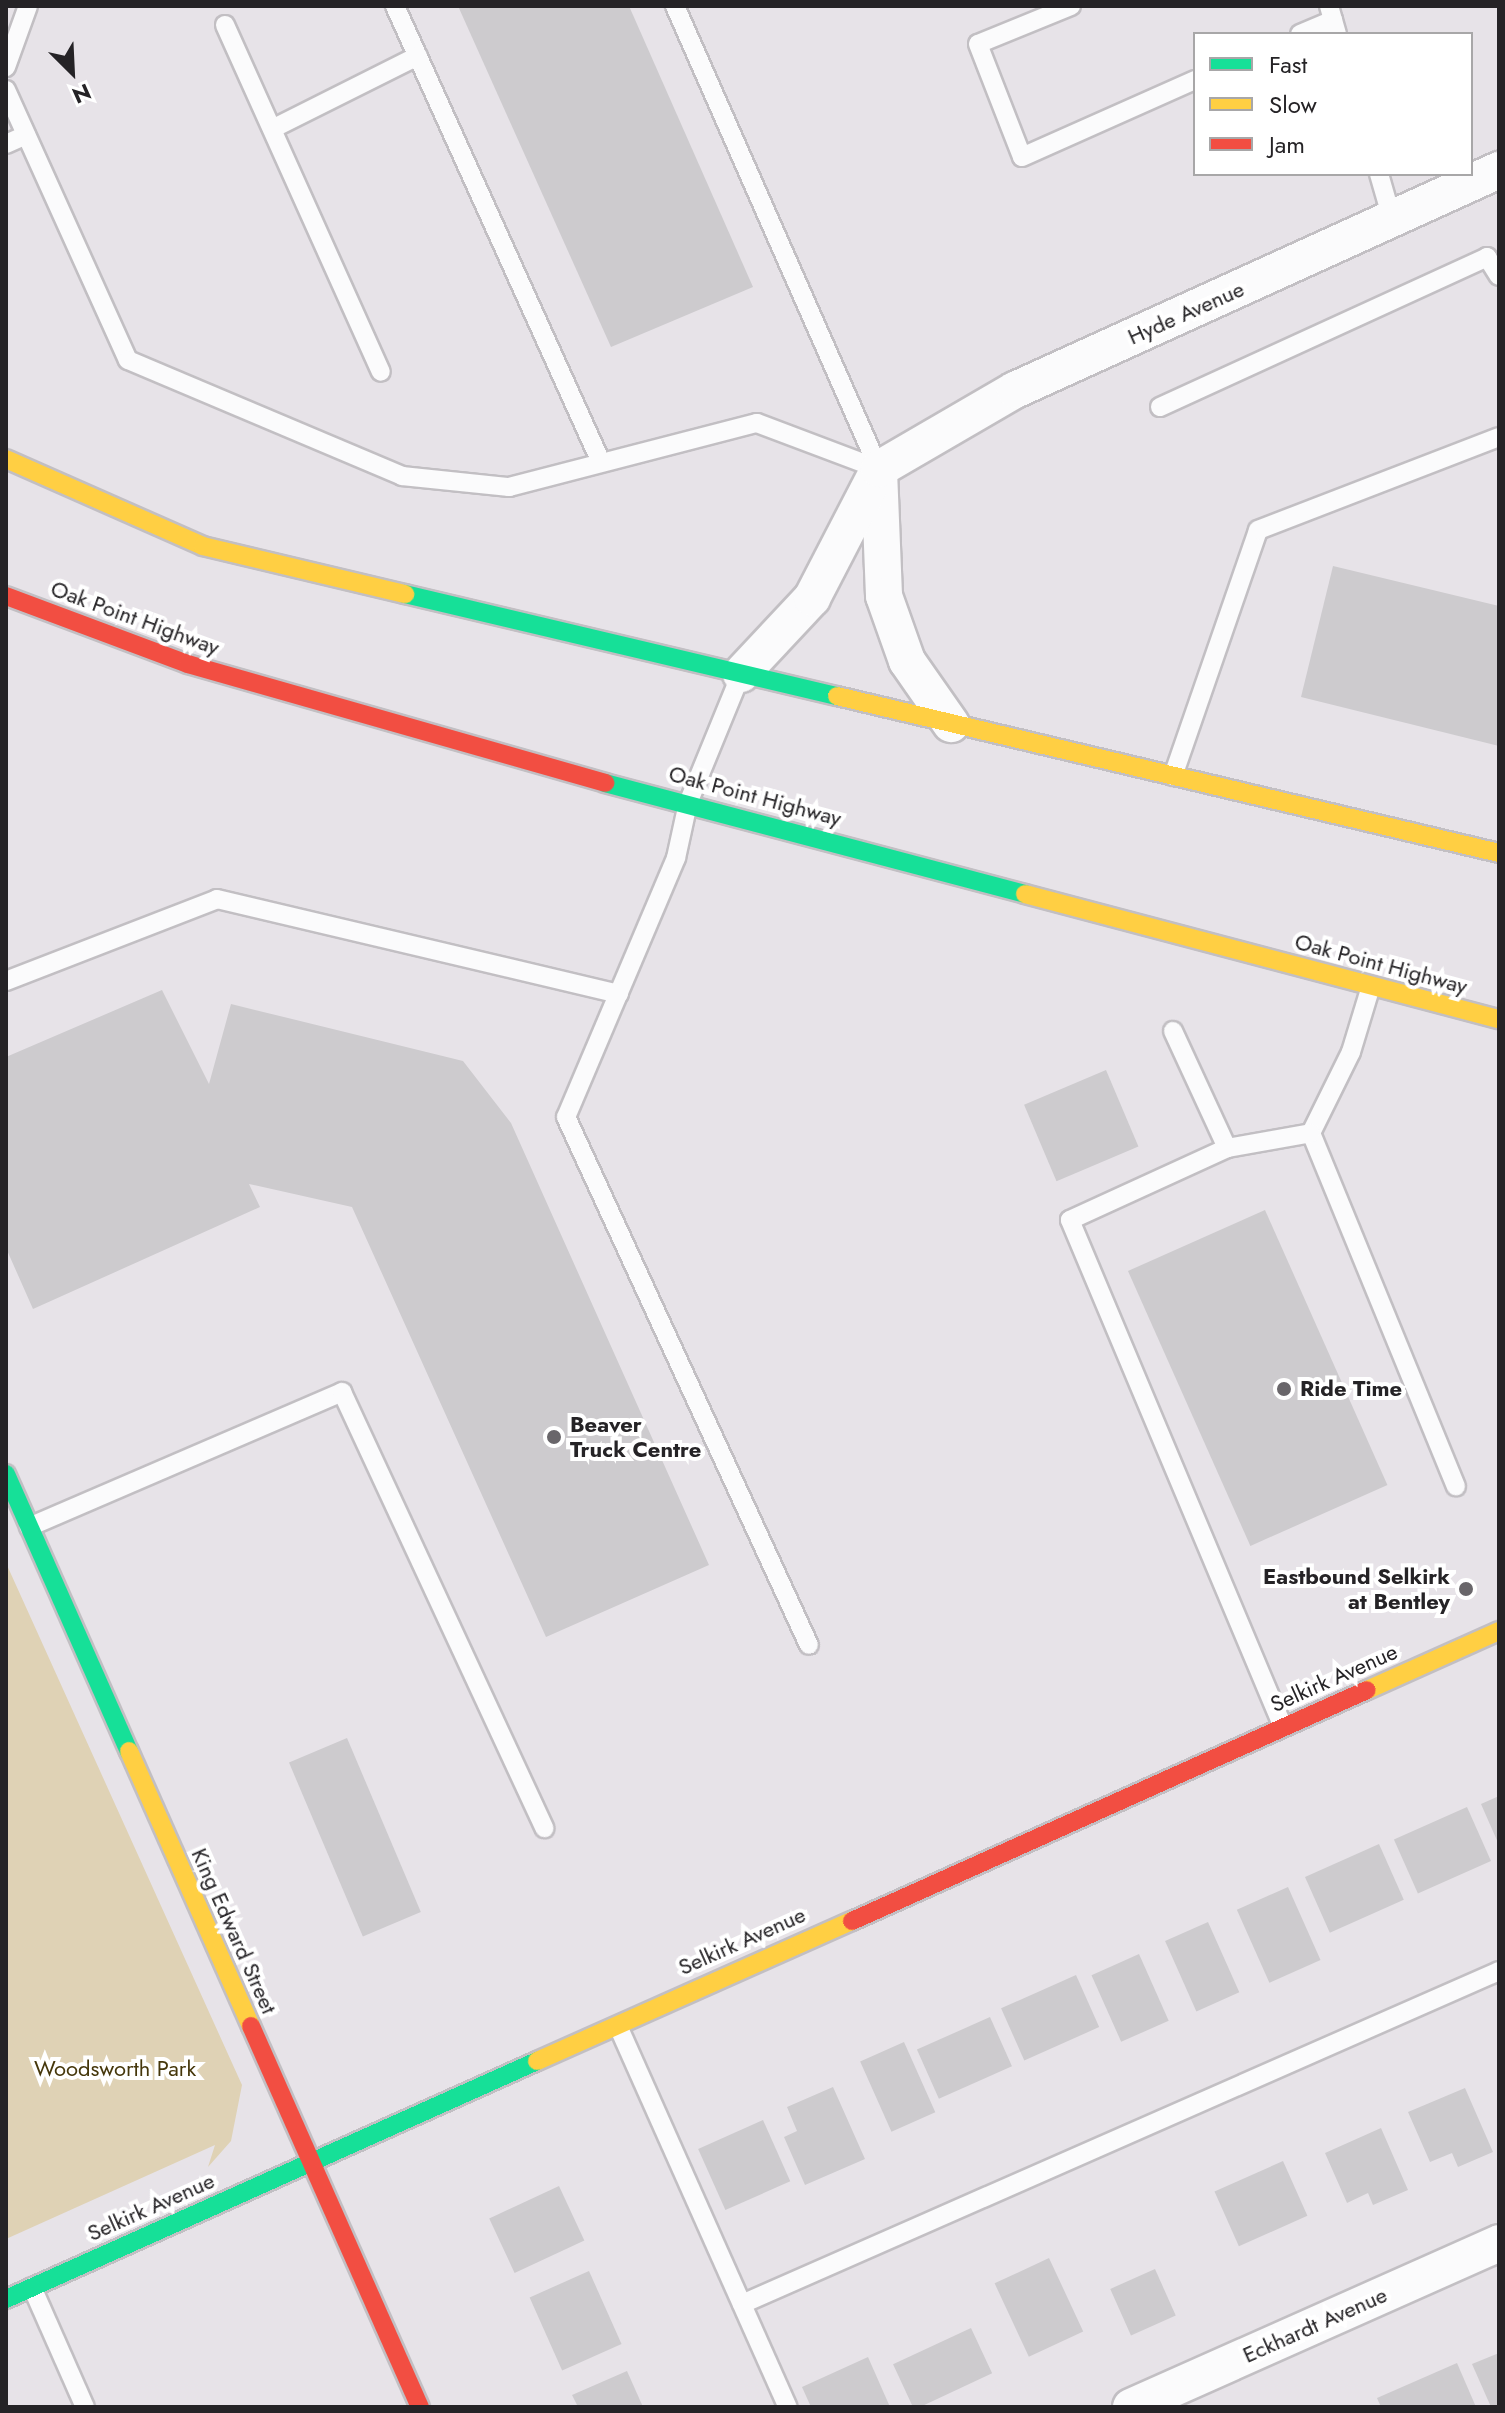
<!DOCTYPE html>
<style>
body{margin:0}
#map{position:relative;width:1505px;height:2413px;overflow:hidden;background:#e7e3e8;font-family:Jost,sans-serif}
div>[style]{position:absolute}
.green>*{inset:0;background:#dfd2b5}
.building>*{inset:0;background:#cdcbce;transform-origin:0 0}
.roads{filter:drop-shadow(2px 0 #c2bfc3) drop-shadow(-2px 0 #c2bfc3) drop-shadow(0 2px #c2bfc3) drop-shadow(0 -2px #c2bfc3)}
.lane>*{height:18px;margin:-9px;padding:0 9px;transform-origin:9px;border-radius:9px;background:#fbfbfc}
.street>*{height:36px;margin:-18px;padding:0 18px;transform-origin:18px;border-radius:18px;background:#fbfbfc}
.fast>*{height:18px;margin:-9px;padding:0 9px;transform-origin:9px;border-radius:9px;background:#16e098}
.slow>*{height:18px;margin:-9px;padding:0 9px;transform-origin:9px;border-radius:9px;background:#ffcf43}
.jam>*{height:18px;margin:-9px;padding:0 9px;transform-origin:9px;border-radius:9px;background:#f24e42}
.dots>*{width:22px;height:22px;translate:-50% -50%;box-sizing:border-box;border:4px solid #fff;border-radius:50%}
span{translate:-50% -50%;white-space:nowrap;text-align:center;line-height:1.15;-webkit-text-stroke:8px #fff;paint-order:stroke}
.street-label{font-size:22px;color:#252326}
.poi-label{font-size:22px;color:#252326;font-weight:700}
.left{translate:0 -50%;text-align:left}
.right{translate:-100% -50%;text-align:right}
.park-label{font-size:22px;color:#45370b}
.frame{position:absolute;inset:0;border:8px solid #252326;pointer-events:none}
.legend{position:absolute;left:1193px;top:32px;width:280px;height:144px;box-sizing:border-box;background:#fff;border:2px solid #a8a7a8;margin:0;padding:10px 14px;list-style:none;font-size:24px;color:#252326}
.legend li{display:flex;align-items:center;gap:16px;height:40px}
.legend b{width:40px;border:2px solid #a8a7a8}
.north{position:absolute;left:32px;top:32px;width:80px;height:80px;-webkit-text-stroke:6px #fff;paint-order:stroke;rotate:156deg;font-size:22px;font-weight:700;line-height:32px;text-align:center;color:#252326}
.north::after{content:'';display:block;margin:auto;width:28px;height:36px;background:#252326;clip-path:polygon(50% 0,100% 100%,50% 72%,0 100%)}
</style>
<div id="map">
<div class="green">
<i style="clip-path:polygon(6px 1563px,242px 2085px,231px 2141px,208px 2167px,215px 2145px,6px 2239px)"></i>
</div>
<div class="building">
<i style="clip-path:polygon(458px 6px,629px 6px,753px 287px,611px 347px)"></i>
<i style="clip-path:polygon(1333px 566px,1499px 606px,1499px 746px,1301px 697px)"></i>
<i style="clip-path:polygon(162px 990px,209px 1084px,231px 1004px,463px 1061px,511px 1123px,709px 1565px,546px 1637px,352px 1207px,249px 1184px,260px 1207px,33px 1309px,6px 1248px,6px 1057px)"></i>
<i style="left:1106px;top:1070px;width:83px;height:89px;rotate:67deg"></i>
<i style="left:1265px;top:1210px;width:301px;height:150px;rotate:66deg"></i>
<i style="left:347px;top:1738px;width:189px;height:63px;rotate:67deg"></i>
<i style="clip-path:polygon(1499px 1796px,1499px 1845px,1481px 1804px)"></i>
<i style="left:1467px;top:1807px;width:59px;height:80px;rotate:66deg"></i>
<i style="left:1379px;top:1844px;width:61px;height:81px;rotate:66deg"></i>
<i style="left:1288px;top:1887px;width:80px;height:56px;rotate:66deg"></i>
<i style="left:1208px;top:1922px;width:77px;height:47px;rotate:66deg"></i>
<i style="left:1139px;top:1954px;width:73px;height:52px;rotate:66deg"></i>
<i style="left:1076px;top:1975px;width:57px;height:82px;rotate:66deg"></i>
<i style="left:990px;top:2017px;width:54px;height:80px;rotate:66deg"></i>
<i style="left:904px;top:2042px;width:77px;height:48px;rotate:66deg"></i>
<i style="clip-path:polygon(833px 2087px,865px 2159px,805px 2185px,784px 2137px,797px 2131px,787px 2107px)"></i>
<i style="clip-path:polygon(1465px 2088px,1493px 2152px,1458px 2167px,1452px 2153px,1430px 2162px,1408px 2112px)"></i>
<i style="left:763px;top:2120px;width:67px;height:71px;rotate:66deg"></i>
<i style="clip-path:polygon(1381px 2128px,1408px 2190px,1373px 2205px,1368px 2193px,1347px 2203px,1325px 2153px)"></i>
<i style="left:1283px;top:2161px;width:60px;height:75px;rotate:66deg"></i>
<i style="left:559px;top:2186px;width:60px;height:77px;rotate:65deg"></i>
<i style="left:1049px;top:2258px;width:81px;height:60px;rotate:65deg"></i>
<i style="left:1155px;top:2269px;width:51px;height:49px;rotate:66deg"></i>
<i style="left:589px;top:2271px;width:80px;height:65px;rotate:66deg"></i>
<i style="left:971px;top:2328px;width:50px;height:86px;rotate:65deg"></i>
<i style="clip-path:polygon(1499px 2353px,1499px 2407px,1491px 2407px,1472px 2364px)"></i>
<i style="clip-path:polygon(868px 2357px,890px 2407px,811px 2407px,802px 2387px)"></i>
<i style="clip-path:polygon(1457px 2363px,1476px 2407px,1381px 2407px,1377px 2398px)"></i>
<i style="clip-path:polygon(627px 2371px,643px 2407px,578px 2407px,572px 2395px)"></i>
</div>
<div class="roads">
<div class="lane">
<i style="left:395px;top:6px;width:498px;rotate:65.7deg"></i>
<i style="left:675px;top:6px;width:506px;rotate:66.22deg"></i>
<i style="left:1071px;top:6px;width:100px;rotate:157.8deg"></i>
<i style="left:978px;top:44px;width:121px;rotate:68.7deg"></i>
<i style="left:1022px;top:157px;width:189px;rotate:-24deg"></i>
<i style="left:1329px;top:6px;width:29px;rotate:74deg"></i>
<i style="left:225px;top:25px;width:380px;rotate:65.8deg"></i>
<i style="left:1300px;top:34px;width:36px;rotate:-23deg"></i>
<i style="left:6px;top:67px;width:65px;rotate:-70.2deg"></i>
<i style="left:6px;top:90px;width:296px;rotate:65.7deg"></i>
<i style="left:128px;top:360px;width:298px;rotate:22.9deg"></i>
<i style="left:402px;top:476px;width:108px;rotate:5.9deg"></i>
<i style="left:509px;top:487px;width:256px;rotate:-14.5deg"></i>
<i style="left:757px;top:423px;width:130px;rotate:20.7deg"></i>
<i style="left:274px;top:128px;width:161px;rotate:-26.6deg"></i>
<i style="left:6px;top:144px;width:22px;rotate:-24deg"></i>
<i style="left:1379px;top:174px;width:47px;rotate:73.9deg"></i>
<i style="left:1160px;top:407px;width:360px;rotate:-24.6deg"></i>
<i style="left:1487px;top:257px;width:22px;rotate:58deg"></i>
<i style="left:741px;top:674px;width:139px;rotate:112.3deg"></i>
<i style="left:688px;top:803px;width:56px;rotate:102.3deg"></i>
<i style="left:676px;top:858px;width:281px;rotate:113deg"></i>
<i style="left:566px;top:1117px;width:581px;rotate:65.29deg"></i>
<i style="left:1173px;top:776px;width:260px;rotate:-70.9deg"></i>
<i style="left:1258px;top:530px;width:258px;rotate:-21.1deg"></i>
<i style="left:6px;top:981px;width:226px;rotate:-21.2deg"></i>
<i style="left:217px;top:899px;width:413px;rotate:13.3deg"></i>
<i style="left:1371px;top:986px;width:69px;rotate:106.9deg"></i>
<i style="left:1351px;top:1052px;width:90px;rotate:116.3deg"></i>
<i style="left:1311px;top:1133px;width:382px;rotate:67.7deg"></i>
<i style="left:1173px;top:1031px;width:129px;rotate:65.2deg"></i>
<i style="left:29px;top:1527px;width:341px;rotate:-23.3deg"></i>
<i style="left:342px;top:1392px;width:481px;rotate:65.1deg"></i>
<i style="left:1283px;top:1727px;width:550px;rotate:-112.79deg"></i>
<i style="left:1070px;top:1220px;width:173px;rotate:-24.6deg"></i>
<i style="left:1227px;top:1148px;width:85px;rotate:-10.1deg"></i>
<i style="left:618px;top:2026px;width:417px;rotate:66deg"></i>
<i style="left:32px;top:2287px;width:131px;rotate:66.2deg"></i>
<i style="left:742px;top:2304px;width:827px;rotate:-23.74deg"></i>
</div>
<div class="street">
<i style="left:879px;top:471px;width:125px;rotate:87.7deg"></i>
<i style="left:884px;top:596px;width:69px;rotate:70.5deg"></i>
<i style="left:907px;top:661px;width:77px;rotate:55.1deg"></i>
<i style="left:741px;top:674px;width:104px;rotate:-46.9deg"></i>
<i style="left:812px;top:598px;width:145px;rotate:-62.6deg"></i>
<i style="left:879px;top:469px;width:157px;rotate:-30.2deg"></i>
<i style="left:1015px;top:390px;width:532px;rotate:-24.44deg"></i>
<i style="left:1131px;top:2407px;width:403px;rotate:-24deg"></i>
</div>
<div class="fast">
<i style="left:405px;top:594px;width:444px;rotate:13.3deg"></i>
<i style="left:605px;top:783px;width:434px;rotate:14.8deg"></i>
<i style="left:6px;top:1474px;width:303px;rotate:66.1deg"></i>
<i style="left:6px;top:2299px;width:582px;rotate:-24.14deg"></i>
</div>
<div class="slow">
<i style="left:6px;top:459px;width:215px;rotate:23.8deg"></i>
<i style="left:203px;top:546px;width:208px;rotate:13.4deg"></i>
<i style="left:837px;top:696px;width:680px;rotate:13.34deg"></i>
<i style="left:1025px;top:894px;width:490px;rotate:14.8deg"></i>
<i style="left:1367px;top:1690px;width:145px;rotate:-24.1deg"></i>
<i style="left:129px;top:1751px;width:301px;rotate:66.1deg"></i>
<i style="left:537px;top:2061px;width:345px;rotate:-24deg"></i>
</div>
<div class="jam">
<i style="left:6px;top:596px;width:194px;rotate:20.5deg"></i>
<i style="left:188px;top:664px;width:434px;rotate:15.9deg"></i>
<i style="left:852px;top:1921px;width:564px;rotate:-24.16deg"></i>
<i style="left:251px;top:2026px;width:417px;rotate:66.1deg"></i>
</div>
</div>
<div class="dots">
<i style="left:1284px;top:1389px;background:#69666a"></i>
<i style="left:554px;top:1437px;background:#69666a"></i>
<i style="left:1466px;top:1589px;background:#69666a"></i>
</div>
<div class="street-label">
<span style="left:1186px;top:313px;rotate:-24deg">Hyde Avenue</span>
<span style="left:135px;top:618px;rotate:20deg">Oak Point Highway</span>
<span style="left:755px;top:796px;rotate:15deg">Oak Point Highway</span>
<span style="left:1381px;top:964px;rotate:15deg">Oak Point Highway</span>
<span style="left:1334px;top:1678px;rotate:-24deg">Selkirk Avenue</span>
<span style="left:234px;top:1931px;rotate:66deg">King Edward Street</span>
<span style="left:742px;top:1941px;rotate:-24deg">Selkirk Avenue</span>
<span style="left:151px;top:2207px;rotate:-24deg">Selkirk Avenue</span>
<span style="left:1315px;top:2325px;rotate:-24deg">Eckhardt Avenue</span>
</div>
<div class="poi-label">
<span class="left" style="left:1300px;top:1389px">Ride Time</span>
<span class="left" style="left:570px;top:1437px">Beaver<br>Truck Centre</span>
<span class="right" style="left:1450px;top:1589px">Eastbound Selkirk<br>at Bentley</span>
</div>
<div class="park-label">
<span style="left:115px;top:2069px">Woodsworth Park</span>
</div>
<div class="frame"></div>
<ul class="legend">
<li><b style="height:10px;background:#16e098"></b>Fast</li>
<li><b style="height:10px;background:#ffcf43"></b>Slow</li>
<li><b style="height:10px;background:#f24e42"></b>Jam</li>
</ul>
<div class="north">N</div>
</div>
